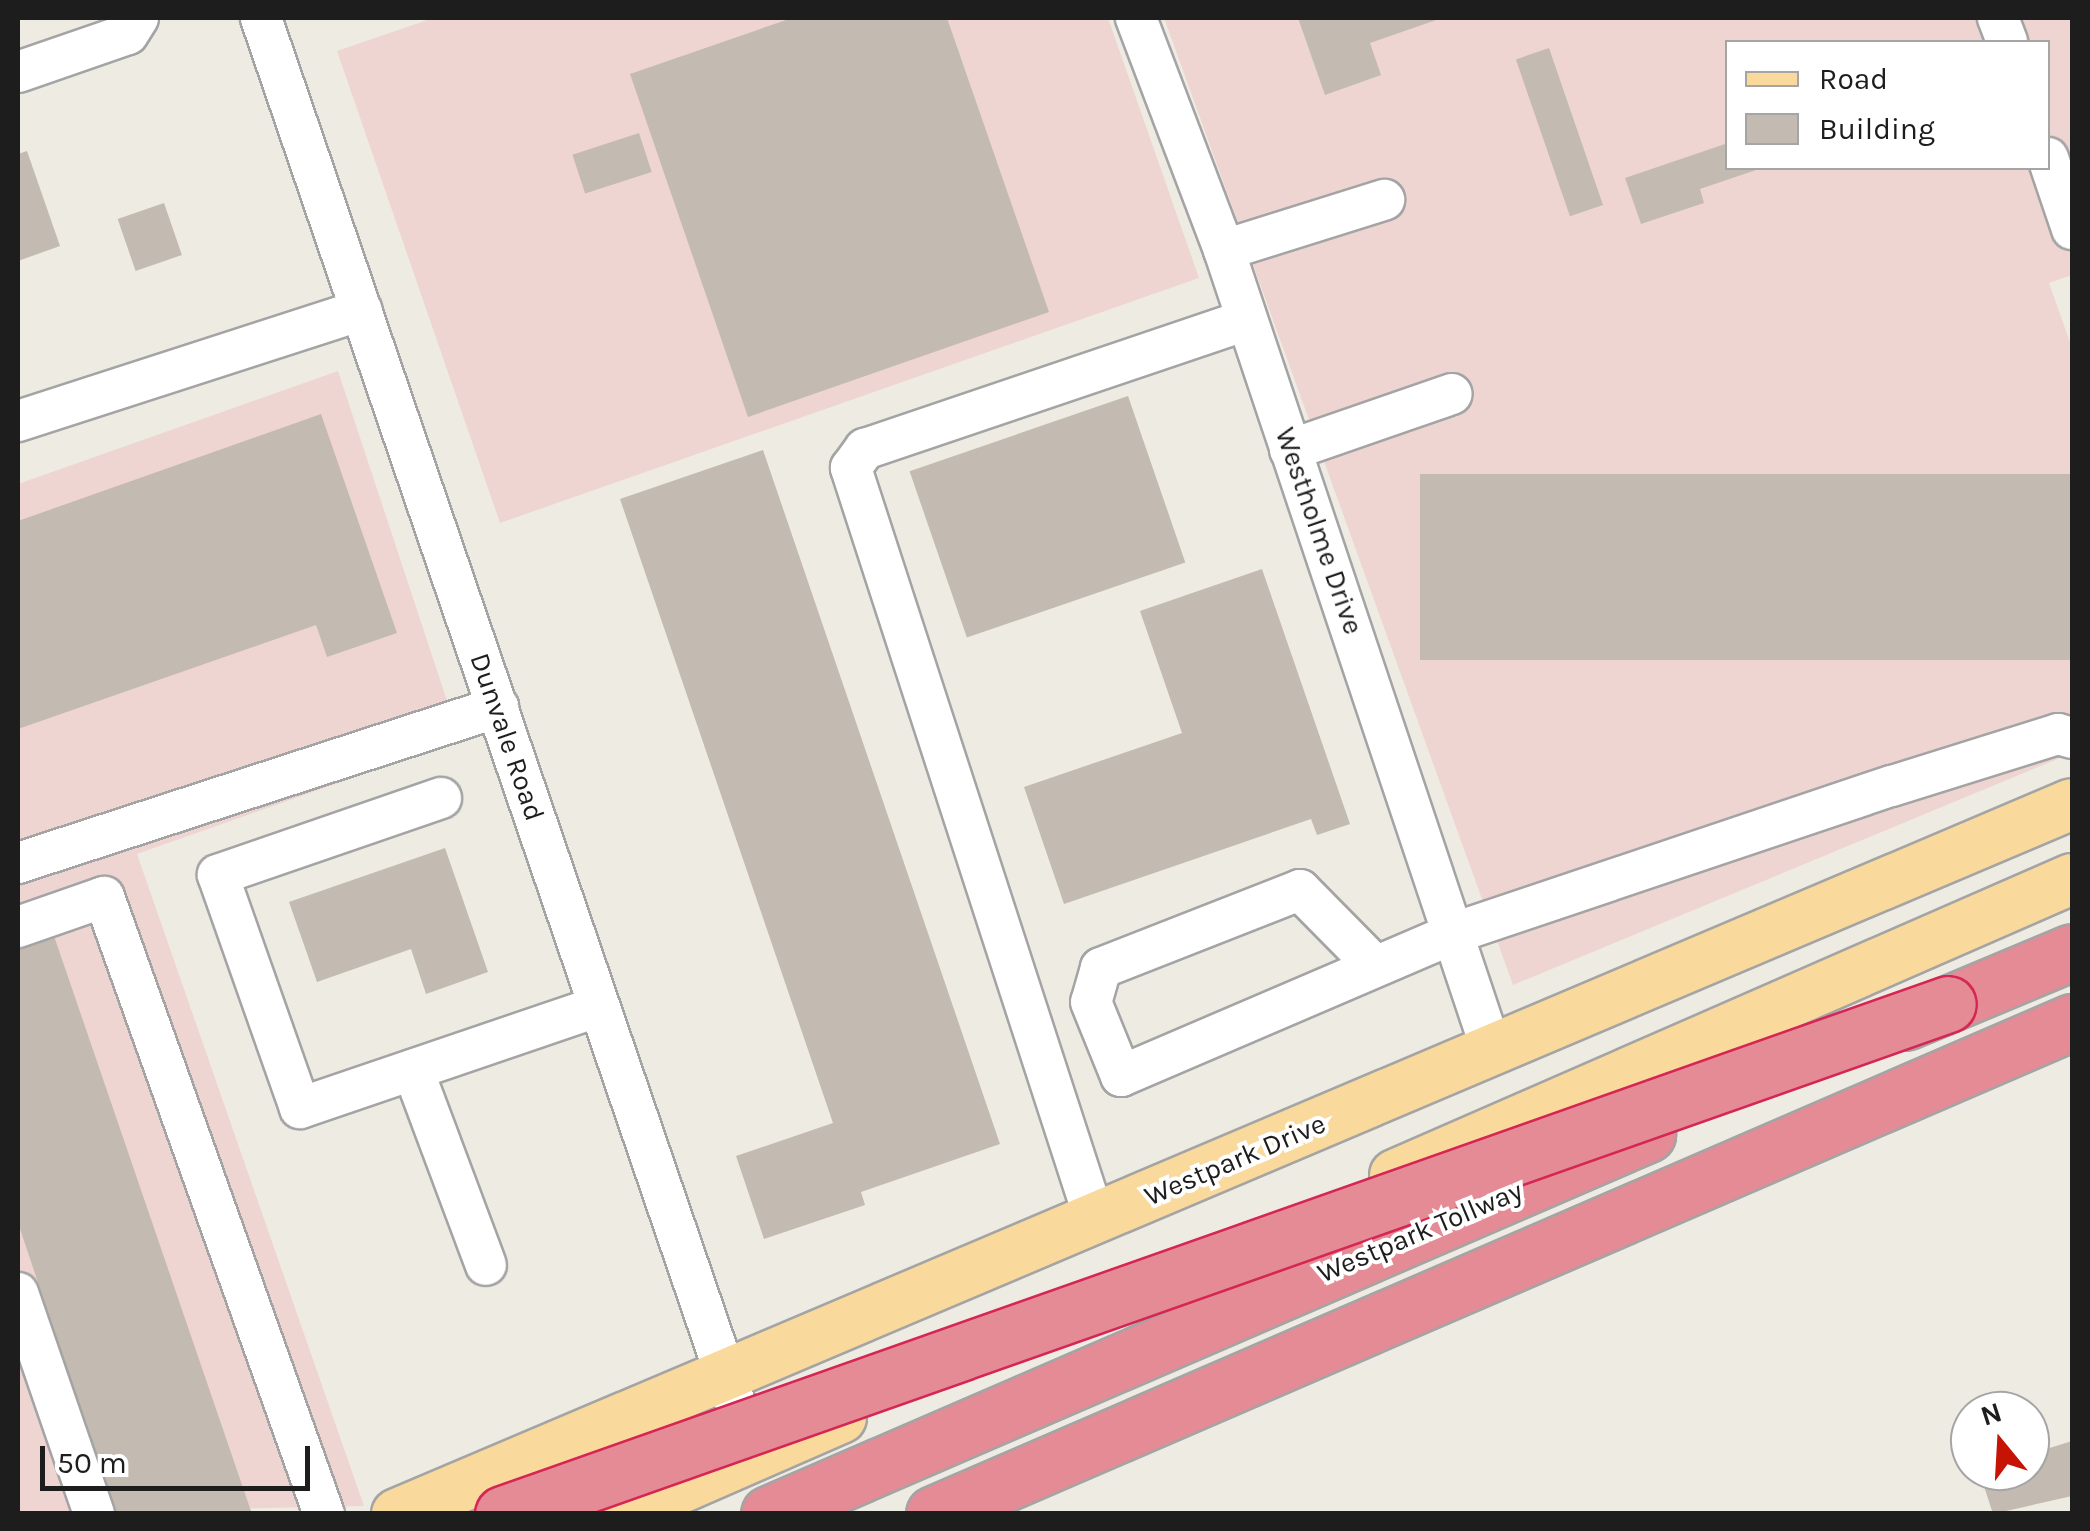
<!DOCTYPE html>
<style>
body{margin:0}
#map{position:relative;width:2090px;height:1531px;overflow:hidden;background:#eeebe3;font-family:Karla,sans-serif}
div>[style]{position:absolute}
.commercial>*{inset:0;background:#efd5d2}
.building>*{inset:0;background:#c3bab2;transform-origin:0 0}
.roads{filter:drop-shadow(2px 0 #a4a4a4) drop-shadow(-2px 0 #a4a4a4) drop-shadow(0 2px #a4a4a4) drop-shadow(0 -2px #a4a4a4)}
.minor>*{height:40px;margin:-20px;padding:0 20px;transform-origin:20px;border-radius:20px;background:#fff}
.major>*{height:50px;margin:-25px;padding:0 25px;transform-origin:25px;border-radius:25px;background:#fad99c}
.highway>*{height:55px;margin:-27.5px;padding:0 27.5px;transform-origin:27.5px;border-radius:27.5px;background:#e58b95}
.bridges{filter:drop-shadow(2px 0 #d52654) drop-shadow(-2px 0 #d52654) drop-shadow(0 2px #d52654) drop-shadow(0 -2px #d52654)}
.highway-bridge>*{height:55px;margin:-27.5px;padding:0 27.5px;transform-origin:27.5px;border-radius:27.5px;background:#e58b95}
span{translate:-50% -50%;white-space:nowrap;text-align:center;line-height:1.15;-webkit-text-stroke:8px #fff;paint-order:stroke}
.street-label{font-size:28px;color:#1d1d1d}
.frame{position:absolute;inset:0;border:20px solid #1d1d1d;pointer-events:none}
.legend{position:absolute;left:1725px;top:40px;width:325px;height:130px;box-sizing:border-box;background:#fff;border:2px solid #a5a5a5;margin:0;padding:12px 18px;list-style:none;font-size:30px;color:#1d1d1d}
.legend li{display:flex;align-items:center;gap:20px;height:50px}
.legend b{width:50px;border:2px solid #a5a5a5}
.north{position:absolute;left:1950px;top:1391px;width:100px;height:100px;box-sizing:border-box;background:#fff;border:2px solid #a5a5a5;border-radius:50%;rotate:342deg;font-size:28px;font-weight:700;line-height:40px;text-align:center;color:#1d1d1d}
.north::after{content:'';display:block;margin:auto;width:35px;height:45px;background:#c71303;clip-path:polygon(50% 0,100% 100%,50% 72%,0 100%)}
.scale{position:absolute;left:40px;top:1446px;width:270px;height:45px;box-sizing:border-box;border:5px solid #1d1d1d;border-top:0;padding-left:12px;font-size:30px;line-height:35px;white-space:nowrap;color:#1d1d1d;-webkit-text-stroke:8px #fff;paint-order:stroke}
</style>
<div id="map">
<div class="commercial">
<i style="clip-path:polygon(433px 18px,1108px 18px,1199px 278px,500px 523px,337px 51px)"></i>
<i style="clip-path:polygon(evenodd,1164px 18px,2072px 18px,2072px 275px,2049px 283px,2072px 348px,2072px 753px,1513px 985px,1164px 18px,1728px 42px,2048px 42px,2048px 168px,1728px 168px,1728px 42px)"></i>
<i style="clip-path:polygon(338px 371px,460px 740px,137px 854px,364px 1506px,18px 1513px,18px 484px)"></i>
</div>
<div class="building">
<i style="clip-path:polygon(792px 18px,947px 18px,1049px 312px,748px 417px,630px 74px)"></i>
<i style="clip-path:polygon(1298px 18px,1442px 18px,1370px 43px,1381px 75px,1325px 95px)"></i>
<i style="left:1549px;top:48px;width:166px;height:35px;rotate:71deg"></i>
<i style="left:639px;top:133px;width:41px;height:70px;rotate:72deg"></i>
<i style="clip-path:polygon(1728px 143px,1728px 168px,1762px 168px,1700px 189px,1704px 203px,1641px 224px,1625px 178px)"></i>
<i style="clip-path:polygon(27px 151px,60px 246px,18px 261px,18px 154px)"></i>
<i style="left:164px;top:203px;width:55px;height:49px;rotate:71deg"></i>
<i style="left:1128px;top:396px;width:176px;height:231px;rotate:71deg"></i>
<i style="clip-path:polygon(321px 414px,397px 633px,327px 657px,316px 625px,18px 729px,18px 521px)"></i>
<i style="clip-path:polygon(763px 450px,1000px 1144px,861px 1192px,865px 1205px,764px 1239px,736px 1156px,833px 1123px,620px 499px)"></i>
<i style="left:2072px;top:474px;width:186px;height:652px;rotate:90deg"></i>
<i style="clip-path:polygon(1262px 569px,1350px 824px,1317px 835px,1311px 819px,1064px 904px,1024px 787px,1182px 733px,1140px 611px)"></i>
<i style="clip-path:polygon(445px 848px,488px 972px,426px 994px,411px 949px,317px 982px,289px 902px)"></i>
<i style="clip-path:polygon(53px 933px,252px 1514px,116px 1514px,18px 1223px,18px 945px)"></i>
<i style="clip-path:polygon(2072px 1441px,2072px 1496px,1993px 1514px,1979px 1471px,2030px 1471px,2030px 1454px)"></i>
</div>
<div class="roads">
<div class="minor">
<i style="left:261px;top:18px;width:1516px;rotate:71.1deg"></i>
<i style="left:1136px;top:18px;width:248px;rotate:69.2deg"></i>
<i style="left:1224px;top:250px;width:841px;rotate:71.5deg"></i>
<i style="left:1998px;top:18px;width:26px;rotate:69deg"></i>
<i style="left:18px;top:72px;width:116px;rotate:-19.1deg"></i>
<i style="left:128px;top:34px;width:19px;rotate:-58deg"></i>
<i style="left:2048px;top:158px;width:75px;rotate:71.3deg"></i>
<i style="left:1224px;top:250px;width:168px;rotate:-17.4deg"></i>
<i style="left:18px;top:421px;width:361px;rotate:-17.9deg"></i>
<i style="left:1290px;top:450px;width:171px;rotate:-19.1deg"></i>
<i style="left:441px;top:798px;width:236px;rotate:161deg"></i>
<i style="left:218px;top:875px;width:247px;rotate:70.6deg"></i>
<i style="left:300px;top:1108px;width:314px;rotate:-18.8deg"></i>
<i style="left:18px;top:863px;width:505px;rotate:-18deg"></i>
<i style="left:18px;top:927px;width:91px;rotate:-19.2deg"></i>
<i style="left:104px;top:897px;width:655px;rotate:70.38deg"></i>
<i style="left:1373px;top:964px;width:104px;rotate:-134.6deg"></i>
<i style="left:1300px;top:890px;width:214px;rotate:158.6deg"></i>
<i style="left:1101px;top:968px;width:35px;rotate:106deg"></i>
<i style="left:1091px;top:1002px;width:80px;rotate:67.9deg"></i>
<i style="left:1121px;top:1076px;width:362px;rotate:-23.2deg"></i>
<i style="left:1454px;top:933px;width:462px;rotate:-18.6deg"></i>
<i style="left:1892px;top:786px;width:174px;rotate:-17.4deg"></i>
<i style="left:2058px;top:734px;width:15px;rotate:16deg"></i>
<i style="left:413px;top:1070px;width:208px;rotate:69.5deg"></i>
<i style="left:1095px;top:1220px;width:791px;rotate:-107.98deg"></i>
<i style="left:851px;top:468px;width:24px;rotate:-54deg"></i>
<i style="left:865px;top:449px;width:402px;rotate:-18.7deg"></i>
<i style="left:18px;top:1293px;width:234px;rotate:71deg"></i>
</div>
<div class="major">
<i style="left:1395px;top:1175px;width:739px;rotate:-23.62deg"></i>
<i style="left:397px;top:1514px;width:1819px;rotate:-22.97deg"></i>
<i style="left:621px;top:1514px;width:240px;rotate:-23.6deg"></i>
</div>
<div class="highway">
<i style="left:1905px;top:1022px;width:181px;rotate:-22.7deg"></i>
<i style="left:769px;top:1514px;width:957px;rotate:-23.4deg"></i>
<i style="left:934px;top:1514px;width:1240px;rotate:-23.38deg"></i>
</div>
</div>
<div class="bridges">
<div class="highway-bridge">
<i style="left:503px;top:1514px;width:1532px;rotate:-19.44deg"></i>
</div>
</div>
<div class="street-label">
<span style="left:1319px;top:531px;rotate:71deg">Westholme Drive</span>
<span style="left:507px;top:737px;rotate:71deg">Dunvale Road</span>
<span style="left:1235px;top:1160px;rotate:-23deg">Westpark Drive</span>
<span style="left:1420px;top:1232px;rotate:-23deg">Westpark Tollway</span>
</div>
<div class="frame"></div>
<ul class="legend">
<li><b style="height:12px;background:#fad99c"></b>Road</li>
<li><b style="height:28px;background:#c3bab2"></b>Building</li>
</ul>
<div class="north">N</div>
<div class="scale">50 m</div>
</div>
